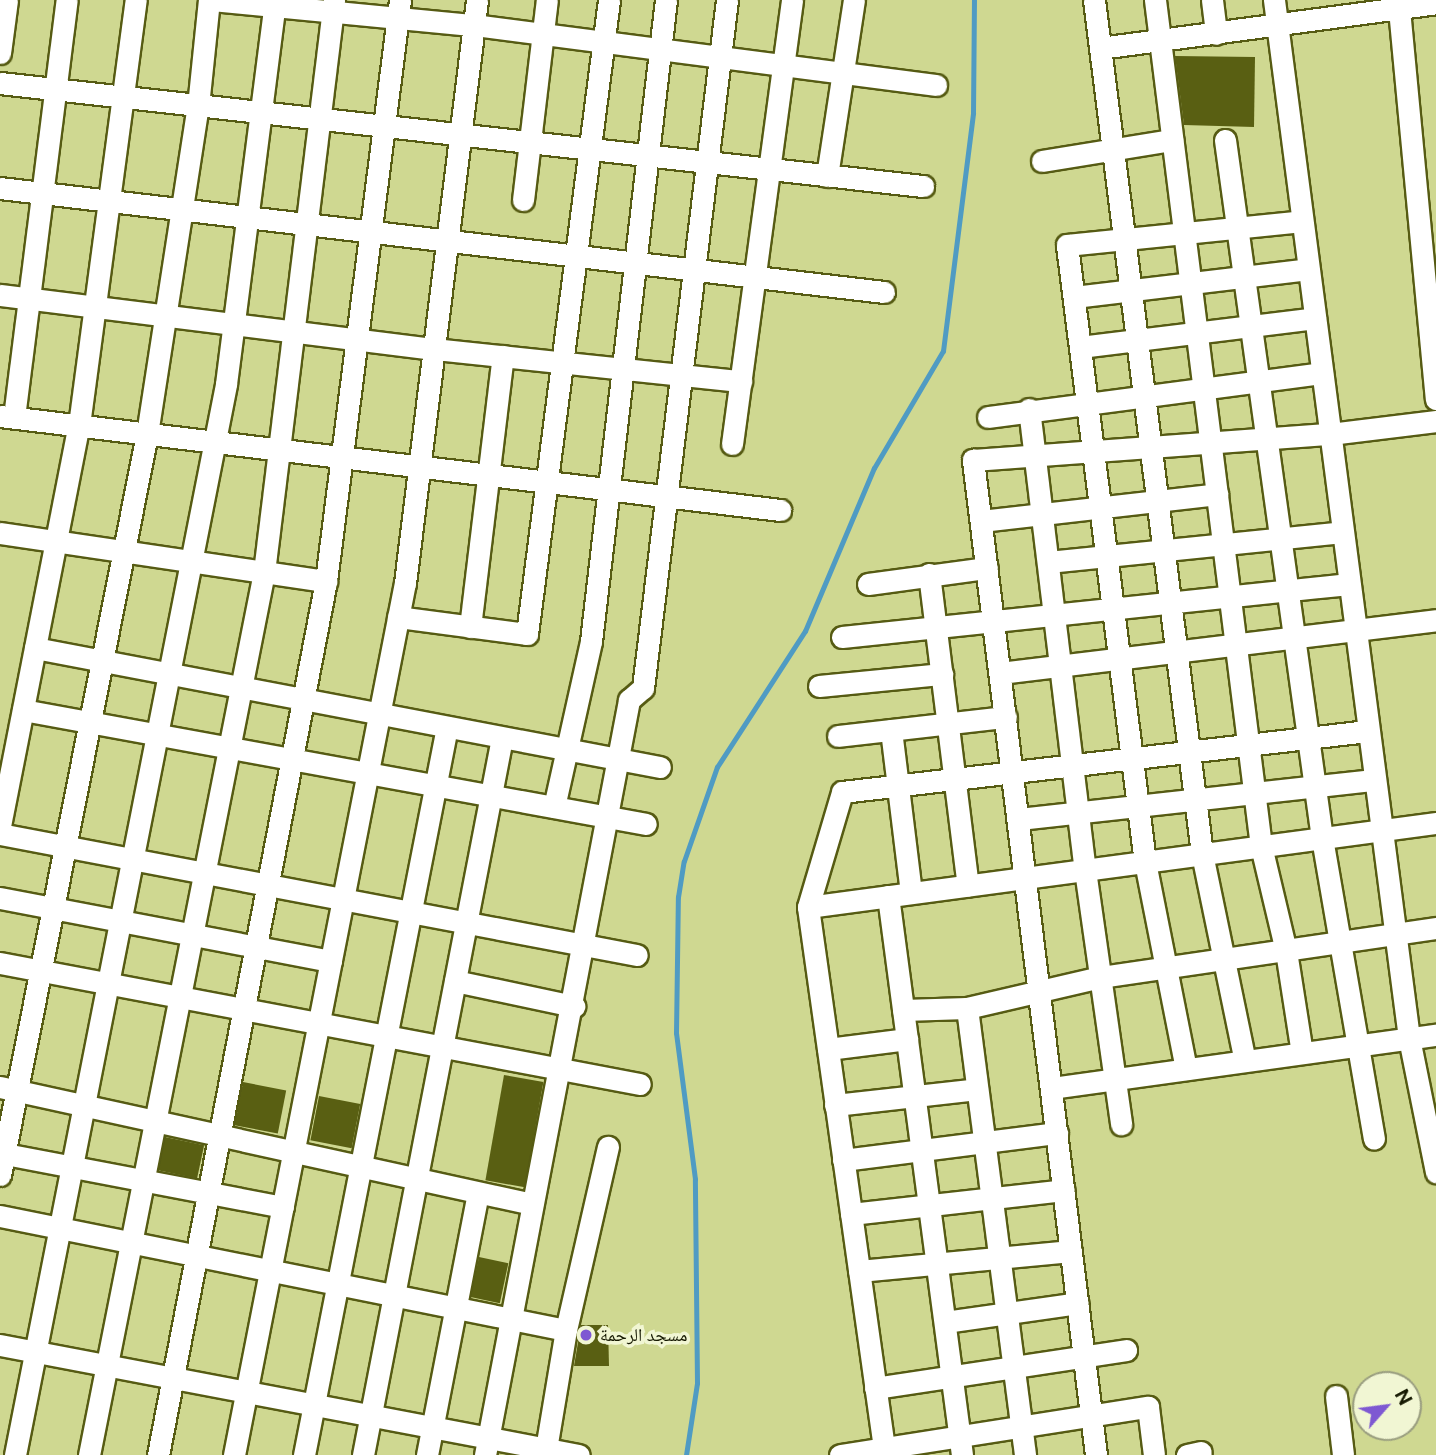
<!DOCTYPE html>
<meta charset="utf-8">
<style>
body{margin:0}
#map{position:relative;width:1436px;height:1455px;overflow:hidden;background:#cfd891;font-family:"Public Sans","Noto Naskh Arabic",sans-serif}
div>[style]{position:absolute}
.stream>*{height:5px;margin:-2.5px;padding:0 2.5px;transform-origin:2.5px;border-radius:2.5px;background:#4f9bc3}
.building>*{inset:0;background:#595f12;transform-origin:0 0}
.roads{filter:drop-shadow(2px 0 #565b13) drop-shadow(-2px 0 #565b13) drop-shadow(0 2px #565b13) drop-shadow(0 -2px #565b13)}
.minor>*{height:21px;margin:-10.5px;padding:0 10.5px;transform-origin:10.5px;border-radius:10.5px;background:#fff}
.dots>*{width:19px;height:19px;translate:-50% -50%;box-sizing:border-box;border:4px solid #f1f6d3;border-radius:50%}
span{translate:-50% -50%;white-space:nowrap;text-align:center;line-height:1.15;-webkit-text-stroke:7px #f1f6d3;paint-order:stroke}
.poi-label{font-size:18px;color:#151800}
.left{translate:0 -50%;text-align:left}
.north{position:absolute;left:1352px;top:1371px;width:70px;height:70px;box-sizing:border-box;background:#f1f6d3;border:2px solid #999d7f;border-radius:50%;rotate:62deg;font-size:19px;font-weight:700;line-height:28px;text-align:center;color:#151800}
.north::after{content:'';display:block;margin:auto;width:24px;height:32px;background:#7e58d2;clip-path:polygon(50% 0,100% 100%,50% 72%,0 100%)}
</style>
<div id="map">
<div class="stream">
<i style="left:686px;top:1455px;width:73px;rotate:-81.3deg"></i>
<i style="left:697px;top:1383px;width:204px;rotate:-90.6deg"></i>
<i style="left:695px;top:1179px;width:147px;rotate:-97.4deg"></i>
<i style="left:676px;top:1033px;width:136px;rotate:-89.2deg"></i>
<i style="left:678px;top:897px;width:36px;rotate:-81deg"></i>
<i style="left:684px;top:861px;width:100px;rotate:-70.7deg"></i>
<i style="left:717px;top:767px;width:162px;rotate:-57.1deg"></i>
<i style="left:805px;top:631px;width:177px;rotate:-67.1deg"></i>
<i style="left:874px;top:468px;width:136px;rotate:-59.5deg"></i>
<i style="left:943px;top:351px;width:240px;rotate:-82.8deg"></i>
<i style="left:973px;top:113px;width:113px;rotate:-89.5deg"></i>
</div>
<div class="building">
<i style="clip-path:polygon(1175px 56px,1255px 57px,1254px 127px,1184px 125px)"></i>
<i style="left:504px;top:1075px;width:40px;height:107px;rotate:10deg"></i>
<i style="left:243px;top:1082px;width:44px;height:44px;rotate:11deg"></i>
<i style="left:319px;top:1096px;width:42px;height:45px;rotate:11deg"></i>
<i style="left:165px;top:1137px;width:40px;height:34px;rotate:12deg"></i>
<i style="left:479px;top:1257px;width:30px;height:41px;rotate:12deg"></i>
<i style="clip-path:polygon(581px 1325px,608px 1325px,609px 1366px,574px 1366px)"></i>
</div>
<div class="roads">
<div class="minor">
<i style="left:212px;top:0;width:263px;rotate:5.5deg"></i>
<i style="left:474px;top:25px;width:466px;rotate:7.4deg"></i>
<i style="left:1094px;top:0;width:861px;rotate:82.79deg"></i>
<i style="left:1202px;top:854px;width:211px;rotate:78.3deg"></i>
<i style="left:1155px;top:0;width:853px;rotate:82.86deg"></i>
<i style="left:1261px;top:846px;width:108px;rotate:76.6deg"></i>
<i style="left:1286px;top:951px;width:103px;rotate:81.1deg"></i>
<i style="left:1212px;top:0;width:34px;rotate:83deg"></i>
<i style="left:1274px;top:0;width:1047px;rotate:82.59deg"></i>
<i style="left:1409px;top:1038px;width:137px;rotate:78.6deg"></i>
<i style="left:1399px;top:9px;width:392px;rotate:84.6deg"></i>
<i style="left:1100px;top:48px;width:339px;rotate:-7.6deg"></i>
<i style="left:0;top:53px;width:53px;rotate:-82.5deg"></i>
<i style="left:0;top:83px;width:929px;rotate:6.37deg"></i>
<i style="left:1225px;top:140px;width:705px;rotate:82.09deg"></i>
<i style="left:1322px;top:838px;width:305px;rotate:80.2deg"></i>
<i style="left:1042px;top:161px;width:132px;rotate:-9.2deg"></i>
<i style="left:827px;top:176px;width:178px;rotate:-81.3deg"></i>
<i style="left:0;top:188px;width:890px;rotate:6.71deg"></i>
<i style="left:523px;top:200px;width:201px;rotate:-83.2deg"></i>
<i style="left:0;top:295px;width:437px;rotate:7.1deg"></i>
<i style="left:434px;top:349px;width:309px;rotate:6deg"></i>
<i style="left:1074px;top:297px;width:236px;rotate:-6.8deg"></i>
<i style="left:1080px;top:347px;width:237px;rotate:-7deg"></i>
<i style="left:1029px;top:409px;width:464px;rotate:83.1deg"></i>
<i style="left:1085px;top:870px;width:257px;rotate:81.9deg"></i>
<i style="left:0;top:416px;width:786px;rotate:6.87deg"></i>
<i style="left:14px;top:417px;width:420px;rotate:-82.8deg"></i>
<i style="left:988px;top:417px;width:337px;rotate:-7.5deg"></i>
<i style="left:732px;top:444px;width:448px;rotate:-82.3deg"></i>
<i style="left:981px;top:521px;width:238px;rotate:-6.5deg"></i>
<i style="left:0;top:533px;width:330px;rotate:8.4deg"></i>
<i style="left:1048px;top:562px;width:296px;rotate:-5.8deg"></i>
<i style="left:929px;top:574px;width:314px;rotate:82.9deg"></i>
<i style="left:868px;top:584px;width:120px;rotate:-7.7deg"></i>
<i style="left:398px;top:617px;width:130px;rotate:7.5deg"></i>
<i style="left:527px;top:634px;width:639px;rotate:-82.63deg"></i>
<i style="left:470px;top:627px;width:273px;rotate:-83.1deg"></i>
<i style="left:842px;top:637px;width:510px;rotate:-5.97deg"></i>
<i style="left:35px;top:648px;width:636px;rotate:10.78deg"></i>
<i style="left:1000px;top:673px;width:439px;rotate:-6.9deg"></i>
<i style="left:819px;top:686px;width:124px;rotate:-5.6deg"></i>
<i style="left:23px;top:710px;width:633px;rotate:10.37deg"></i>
<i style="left:891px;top:730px;width:164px;rotate:83deg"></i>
<i style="left:838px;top:736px;width:169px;rotate:-6.5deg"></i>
<i style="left:554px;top:807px;width:170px;rotate:-77.4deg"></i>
<i style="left:591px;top:641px;width:645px;rotate:-83.33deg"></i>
<i style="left:1019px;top:819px;width:357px;rotate:-6.3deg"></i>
<i style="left:0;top:826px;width:409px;rotate:-78.9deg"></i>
<i style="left:79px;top:425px;width:429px;rotate:-82.4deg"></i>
<i style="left:0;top:834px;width:648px;rotate:10.76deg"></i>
<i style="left:888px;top:896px;width:564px;rotate:82.46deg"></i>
<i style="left:0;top:898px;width:337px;rotate:10.8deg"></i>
<i style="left:808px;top:907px;width:634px;rotate:-7.62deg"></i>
<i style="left:0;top:963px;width:651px;rotate:10.71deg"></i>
<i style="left:455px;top:981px;width:122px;rotate:11.9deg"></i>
<i style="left:967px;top:1008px;width:451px;rotate:82.6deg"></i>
<i style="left:903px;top:1010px;width:64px;rotate:-1.8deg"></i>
<i style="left:967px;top:1008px;width:137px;rotate:-13.1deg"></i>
<i style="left:1100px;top:977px;width:340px;rotate:-8.3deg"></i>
<i style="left:828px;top:1049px;width:80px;rotate:-7.2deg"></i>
<i style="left:1186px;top:1069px;width:211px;rotate:-101.2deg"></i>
<i style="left:1145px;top:862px;width:622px;rotate:-97.21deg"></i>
<i style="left:1067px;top:245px;width:236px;rotate:-5.8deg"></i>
<i style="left:0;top:1087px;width:545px;rotate:12.4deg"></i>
<i style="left:1052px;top:1088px;width:388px;rotate:-7.9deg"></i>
<i style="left:835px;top:1105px;width:143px;rotate:-6.4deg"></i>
<i style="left:0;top:1153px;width:288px;rotate:10.8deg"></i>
<i style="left:843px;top:1160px;width:216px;rotate:-7.2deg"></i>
<i style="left:0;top:1175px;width:755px;rotate:-78.78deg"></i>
<i style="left:147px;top:434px;width:332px;rotate:-81.2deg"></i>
<i style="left:198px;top:106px;width:107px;rotate:-84.1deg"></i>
<i style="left:851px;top:1214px;width:214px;rotate:-6.4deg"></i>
<i style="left:0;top:1216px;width:577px;rotate:11.39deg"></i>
<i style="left:859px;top:1271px;width:213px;rotate:-5.4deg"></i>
<i style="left:945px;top:1322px;width:134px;rotate:-8.1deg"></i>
<i style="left:0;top:1345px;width:589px;rotate:10.76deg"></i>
<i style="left:875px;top:1388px;width:254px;rotate:-8.6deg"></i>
<i style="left:1336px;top:1396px;width:59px;rotate:83.2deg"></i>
<i style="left:15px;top:1455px;width:1092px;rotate:-78.85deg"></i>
<i style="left:226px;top:384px;width:387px;rotate:-82.7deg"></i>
<i style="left:89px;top:1455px;width:900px;rotate:-78.79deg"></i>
<i style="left:264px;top:572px;width:576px;rotate:-83.02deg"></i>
<i style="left:158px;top:1455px;width:890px;rotate:-79.12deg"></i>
<i style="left:326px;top:581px;width:586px;rotate:-82.74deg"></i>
<i style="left:234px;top:1455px;width:889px;rotate:-78.91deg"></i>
<i style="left:405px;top:583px;width:587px;rotate:-82.96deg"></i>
<i style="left:304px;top:1455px;width:742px;rotate:-78.89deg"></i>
<i style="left:363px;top:1455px;width:730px;rotate:-79.03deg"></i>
<i style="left:427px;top:1455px;width:267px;rotate:-79deg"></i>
<i style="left:485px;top:1455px;width:769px;rotate:-79.2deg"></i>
<i style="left:629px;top:700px;width:18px;rotate:-41deg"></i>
<i style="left:643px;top:688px;width:693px;rotate:-83.04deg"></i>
<i style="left:545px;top:1455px;width:127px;rotate:-80.5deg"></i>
<i style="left:566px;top:1330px;width:188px;rotate:-77.1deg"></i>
<i style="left:840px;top:1455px;width:312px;rotate:-8.9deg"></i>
<i style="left:1148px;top:1407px;width:48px;rotate:82.9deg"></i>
<i style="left:885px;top:1455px;width:553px;rotate:-98deg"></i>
<i style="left:808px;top:907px;width:120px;rotate:-73.5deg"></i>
<i style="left:842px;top:792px;width:530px;rotate:-6.62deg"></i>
<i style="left:1096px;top:1455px;width:1003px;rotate:-97.05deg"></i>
<i style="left:973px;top:460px;width:358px;rotate:-4.2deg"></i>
<i style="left:1330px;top:434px;width:107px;rotate:-7deg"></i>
<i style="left:1187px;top:1455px;width:14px;rotate:-12deg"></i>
</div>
</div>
<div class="dots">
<i style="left:586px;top:1335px;background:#7e58d2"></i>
</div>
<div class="poi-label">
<span class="left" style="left:600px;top:1335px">مسجد الرحمة</span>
</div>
<div class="north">N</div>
</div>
